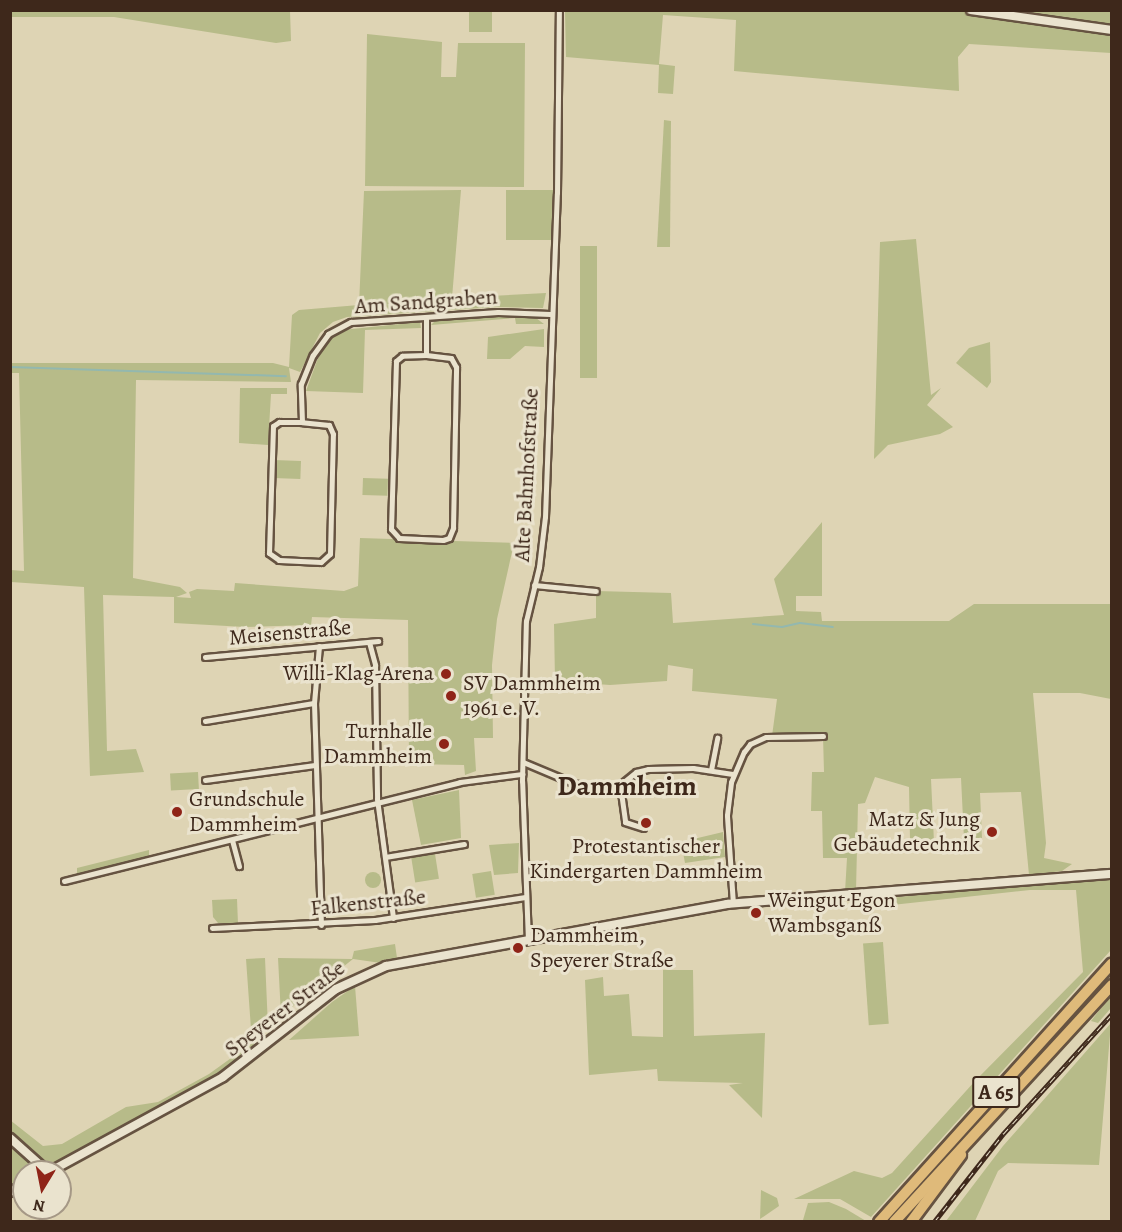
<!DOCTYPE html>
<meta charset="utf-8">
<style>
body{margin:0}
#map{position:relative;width:1122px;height:1232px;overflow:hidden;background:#ded4b4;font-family:Alegreya,serif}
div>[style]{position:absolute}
.green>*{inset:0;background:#b7bb89;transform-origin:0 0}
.round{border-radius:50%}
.stream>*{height:2px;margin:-1px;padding:0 1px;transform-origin:1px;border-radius:1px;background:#93b8af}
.roads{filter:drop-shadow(2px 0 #665341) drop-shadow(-2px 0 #665341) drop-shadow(0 2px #665341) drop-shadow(0 -2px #665341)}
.street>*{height:5px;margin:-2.5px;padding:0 2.5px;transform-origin:2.5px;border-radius:2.5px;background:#eae3ce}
.secondary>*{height:8px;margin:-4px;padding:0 4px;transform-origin:4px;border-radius:4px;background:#eae3ce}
.highway>*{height:10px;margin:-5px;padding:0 5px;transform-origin:5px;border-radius:5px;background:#dfba7a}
.rail>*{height:4.5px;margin-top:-2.25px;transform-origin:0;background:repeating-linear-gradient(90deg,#eae3ce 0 7px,#3e281b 0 14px);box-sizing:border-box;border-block:2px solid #3e281b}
.dots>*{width:16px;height:16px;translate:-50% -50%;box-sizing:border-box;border:3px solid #eae3ce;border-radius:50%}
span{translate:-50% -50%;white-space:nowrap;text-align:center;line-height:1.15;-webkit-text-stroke:6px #eae3ce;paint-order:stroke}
.shield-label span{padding:2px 4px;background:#eae3ce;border:2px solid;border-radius:4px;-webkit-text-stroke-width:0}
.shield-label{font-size:21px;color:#3e281b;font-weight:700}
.street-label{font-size:22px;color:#3e281b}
.poi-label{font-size:22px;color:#3e281b}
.right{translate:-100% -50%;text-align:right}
.left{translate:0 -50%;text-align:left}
.district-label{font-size:28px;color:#3e281b;font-weight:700}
.frame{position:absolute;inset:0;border:12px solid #3e281b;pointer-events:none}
.north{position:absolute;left:12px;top:1160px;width:60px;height:60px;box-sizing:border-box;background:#eae3ce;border:2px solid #a59886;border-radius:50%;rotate:190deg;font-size:16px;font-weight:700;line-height:24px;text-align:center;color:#3e281b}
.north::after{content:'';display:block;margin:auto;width:21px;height:27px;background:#8f2418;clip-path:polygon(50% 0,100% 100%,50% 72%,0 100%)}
</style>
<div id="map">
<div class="green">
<i style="clip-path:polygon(11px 10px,297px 10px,297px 11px,290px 11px,291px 41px,276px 43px,114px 17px,11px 17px)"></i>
<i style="left:492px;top:11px;width:21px;height:23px;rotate:90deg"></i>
<i style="clip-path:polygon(559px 11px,1111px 11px,1111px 53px,969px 44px,958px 57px,959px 91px,734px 71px,736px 20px,663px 15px,659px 64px,675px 66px,673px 94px,658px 93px,659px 65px,566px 57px,565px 12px)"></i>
<i style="clip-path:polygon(367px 34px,442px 42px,441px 77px,456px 77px,458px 43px,525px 43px,524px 187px,365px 186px)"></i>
<i style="clip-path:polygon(664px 120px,671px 121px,670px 247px,657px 247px)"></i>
<i style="clip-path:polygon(461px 190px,452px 298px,546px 293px,543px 308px,497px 307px,347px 317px,333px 322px,320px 333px,300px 372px,289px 368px,291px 382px,136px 380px,133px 578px,180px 587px,187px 593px,176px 597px,191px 598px,189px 592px,197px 589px,234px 591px,235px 583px,344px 591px,358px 586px,360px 538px,514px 543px,497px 619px,492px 665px,493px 738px,474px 738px,476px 771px,465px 775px,464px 765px,409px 764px,408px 620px,312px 617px,311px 625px,245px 627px,174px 623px,174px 597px,103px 595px,107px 751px,136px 749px,144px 772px,90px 776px,84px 587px,11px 582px,11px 570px,24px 571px,19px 373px,11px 373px,11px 363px,273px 363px,289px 367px,292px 315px,299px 310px,359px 305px,364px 191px)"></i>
<i style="left:506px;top:190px;width:51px;height:50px"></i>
<i style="clip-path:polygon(916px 239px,931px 395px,941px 388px,927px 405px,953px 427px,940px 434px,888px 445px,874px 459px,880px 242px)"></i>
<i style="left:580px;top:246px;width:17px;height:132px"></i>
<i style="clip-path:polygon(496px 317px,536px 318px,544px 324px,516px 324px,515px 318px,431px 325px,435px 321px)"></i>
<i style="clip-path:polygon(420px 322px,421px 328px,365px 330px,363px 393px,306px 391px,318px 358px,328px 341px,342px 330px)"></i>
<i style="clip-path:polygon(544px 329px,544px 347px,525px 346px,510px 359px,487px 359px,488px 337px)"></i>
<i style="clip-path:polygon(990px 342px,991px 382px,987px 388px,956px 363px,969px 348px)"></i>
<i style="clip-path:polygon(240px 388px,287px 388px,287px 394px,271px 394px,268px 445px,239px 443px)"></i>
<i style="left:274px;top:460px;width:27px;height:18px;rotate:2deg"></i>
<i style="left:363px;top:478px;width:25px;height:17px;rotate:2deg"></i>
<i style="clip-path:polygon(822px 522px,822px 596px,796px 596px,796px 611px,821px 612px,822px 621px,949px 621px,974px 604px,1111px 604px,1111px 699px,1080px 693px,1033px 693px,1046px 843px,1044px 858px,1072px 864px,1062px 871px,1029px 875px,1021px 792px,980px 793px,982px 838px,964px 839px,961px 778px,931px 779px,934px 842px,910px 840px,909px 787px,875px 777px,865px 803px,858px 804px,856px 891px,845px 892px,847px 858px,823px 858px,822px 811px,811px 811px,812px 772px,824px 772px,823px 736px,772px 736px,777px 699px,692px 691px,693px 669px,668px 665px,667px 681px,610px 685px,555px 681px,554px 624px,596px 618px,596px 591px,671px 593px,673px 623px,784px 615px,774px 579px)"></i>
<i style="left:198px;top:772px;width:17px;height:28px;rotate:87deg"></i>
<i style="clip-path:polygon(459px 790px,461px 838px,421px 845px,412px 800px)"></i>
<i style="clip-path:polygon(723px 832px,725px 857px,685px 863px,681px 842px)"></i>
<i style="clip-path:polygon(519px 843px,518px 873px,494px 875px,489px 845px)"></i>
<i style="clip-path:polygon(149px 850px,149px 858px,77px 877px,77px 868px)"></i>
<i style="left:435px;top:854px;width:25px;height:24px;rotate:81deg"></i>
<i style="left:491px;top:871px;width:24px;height:19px;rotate:81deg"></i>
<i class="round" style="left:365px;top:872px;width:16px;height:16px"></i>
<i style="clip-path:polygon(1111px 879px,1111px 950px,871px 1217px,840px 1199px,794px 1199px,854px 1171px,882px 1178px,892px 1173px,975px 1081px,1083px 972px,1076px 890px,1030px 890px,892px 905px,891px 898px,1038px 881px)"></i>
<i style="clip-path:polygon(237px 899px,238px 924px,218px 923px,213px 917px,212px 900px)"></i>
<i style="left:883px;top:942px;width:82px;height:20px;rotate:86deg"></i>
<i style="clip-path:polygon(395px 944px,397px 958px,381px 963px,353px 959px,281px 1016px,278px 958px,352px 959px,354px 951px)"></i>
<i style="clip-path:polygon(265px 958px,268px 1027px,252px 1042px,258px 1047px,215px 1078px,57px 1163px,46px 1162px,11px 1134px,10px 1120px,43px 1146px,62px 1144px,126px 1107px,158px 1102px,209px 1074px,252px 1043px,246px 959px)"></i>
<i style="clip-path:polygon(663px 970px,693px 970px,694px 1036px,765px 1033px,762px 1118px,729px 1085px,743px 1083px,658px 1081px,657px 1069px,589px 1075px,585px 980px,603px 977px,604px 996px,629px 994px,632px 1036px,663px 1037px)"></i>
<i style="clip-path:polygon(355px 986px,359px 1036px,289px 1040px,332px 1002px)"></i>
<i style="clip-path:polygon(1111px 995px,1111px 1008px,1098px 1023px,1091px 1021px)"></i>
<i style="clip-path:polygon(1111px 1023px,1099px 1165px,1008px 1163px,998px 1171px,975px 1221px,946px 1221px,1003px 1146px)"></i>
<i style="clip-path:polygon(10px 1142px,38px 1169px,24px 1172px,24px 1181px,11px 1188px)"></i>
<i style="clip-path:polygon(761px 1190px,777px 1198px,779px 1206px,760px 1219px)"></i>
<i style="clip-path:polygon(829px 1202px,846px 1209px,866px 1221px,803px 1220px,808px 1203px)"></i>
</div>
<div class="stream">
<i style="left:10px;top:367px;width:276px;rotate:1.9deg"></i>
<i style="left:753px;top:624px;width:29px;rotate:6deg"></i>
<i style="left:782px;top:627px;width:18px;rotate:-13deg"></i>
<i style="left:800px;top:623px;width:33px;rotate:7deg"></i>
</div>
<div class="roads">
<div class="street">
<i style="left:426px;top:355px;width:24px;rotate:178deg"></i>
<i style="left:402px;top:356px;width:8px;rotate:140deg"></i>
<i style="left:396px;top:361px;width:168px;rotate:91.7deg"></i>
<i style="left:391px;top:529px;width:12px;rotate:48deg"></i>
<i style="left:399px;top:538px;width:44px;rotate:2.6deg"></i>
<i style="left:443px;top:540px;width:6px;rotate:-18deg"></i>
<i style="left:449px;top:538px;width:11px;rotate:-68deg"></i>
<i style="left:453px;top:528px;width:161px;rotate:-88.9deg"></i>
<i style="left:456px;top:367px;width:10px;rotate:-119deg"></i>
<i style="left:451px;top:358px;width:25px;rotate:-173deg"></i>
<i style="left:426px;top:355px;width:38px;rotate:-90deg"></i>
<i style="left:302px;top:422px;width:23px;rotate:180deg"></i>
<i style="left:279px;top:422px;width:7px;rotate:146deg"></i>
<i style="left:273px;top:426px;width:127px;rotate:91.8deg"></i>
<i style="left:269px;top:553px;width:12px;rotate:35deg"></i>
<i style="left:279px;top:560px;width:42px;rotate:2.7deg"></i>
<i style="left:321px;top:562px;width:12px;rotate:-42deg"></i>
<i style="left:330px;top:554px;width:120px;rotate:-88.6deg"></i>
<i style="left:333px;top:434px;width:10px;rotate:-114deg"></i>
<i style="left:329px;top:425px;width:27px;rotate:-174deg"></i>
<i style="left:302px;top:422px;width:38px;rotate:-92deg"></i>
<i style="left:301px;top:384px;width:31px;rotate:-68deg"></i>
<i style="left:313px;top:355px;width:26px;rotate:-54deg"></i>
<i style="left:328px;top:334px;width:26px;rotate:-28deg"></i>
<i style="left:351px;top:322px;width:147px;rotate:-3.9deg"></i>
<i style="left:498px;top:312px;width:52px;rotate:2.2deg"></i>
<i style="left:534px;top:585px;width:62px;rotate:5.5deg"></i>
<i style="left:369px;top:642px;width:24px;rotate:75deg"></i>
<i style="left:375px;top:665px;width:134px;rotate:89.1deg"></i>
<i style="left:377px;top:799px;width:120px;rotate:82.3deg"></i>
<i style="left:319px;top:646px;width:57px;rotate:95deg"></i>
<i style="left:314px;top:703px;width:222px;rotate:88.2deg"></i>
<i style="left:205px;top:657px;width:174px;rotate:-5.3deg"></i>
<i style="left:205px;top:721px;width:110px;rotate:-9.4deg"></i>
<i style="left:523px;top:762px;width:54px;rotate:22.8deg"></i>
<i style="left:573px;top:783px;width:23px;rotate:13deg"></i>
<i style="left:595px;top:788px;width:25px;rotate:-7deg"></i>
<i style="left:620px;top:785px;width:21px;rotate:-39deg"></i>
<i style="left:636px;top:772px;width:12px;rotate:-14deg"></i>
<i style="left:648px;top:769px;width:45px;rotate:-1.3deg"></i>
<i style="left:693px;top:768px;width:40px;rotate:8.5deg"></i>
<i style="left:711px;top:770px;width:33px;rotate:-79deg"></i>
<i style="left:205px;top:780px;width:111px;rotate:-7.8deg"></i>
<i style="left:620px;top:785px;width:37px;rotate:82deg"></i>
<i style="left:625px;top:822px;width:19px;rotate:18deg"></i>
<i style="left:232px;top:840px;width:27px;rotate:75deg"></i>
<i style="left:385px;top:857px;width:80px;rotate:-9.3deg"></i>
<i style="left:64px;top:881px;width:408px;rotate:-14deg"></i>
<i style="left:460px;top:782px;width:63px;rotate:-7.4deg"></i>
<i style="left:733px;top:904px;width:89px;rotate:-93.9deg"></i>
<i style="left:727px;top:815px;width:33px;rotate:-83deg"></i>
<i style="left:731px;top:782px;width:33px;rotate:-67deg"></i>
<i style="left:744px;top:752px;width:10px;rotate:-53deg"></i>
<i style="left:750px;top:744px;width:17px;rotate:-24deg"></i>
<i style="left:766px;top:737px;width:57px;rotate:-1deg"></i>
<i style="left:212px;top:928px;width:163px;rotate:-2.8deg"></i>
<i style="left:375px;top:920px;width:152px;rotate:-8.7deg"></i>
<i style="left:528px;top:941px;width:160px;rotate:-92.1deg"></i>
<i style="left:522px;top:781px;width:160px;rotate:-88.6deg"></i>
<i style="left:526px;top:621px;width:56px;rotate:-76.5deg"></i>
<i style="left:539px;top:567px;width:50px;rotate:-83.2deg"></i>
<i style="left:545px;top:517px;width:324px;rotate:-87.9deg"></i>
<i style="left:557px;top:193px;width:183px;rotate:-89.4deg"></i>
</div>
<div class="secondary">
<i style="left:971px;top:10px;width:142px;rotate:8.1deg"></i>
<i style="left:10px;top:1138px;width:51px;rotate:41.8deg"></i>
<i style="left:49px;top:1172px;width:198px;rotate:-28.6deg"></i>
<i style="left:223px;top:1077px;width:143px;rotate:-37.9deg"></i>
<i style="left:336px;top:989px;width:55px;rotate:-24.7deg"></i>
<i style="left:386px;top:966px;width:347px;rotate:-10.3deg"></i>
<i style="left:727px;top:904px;width:386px;rotate:-4.5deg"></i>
<i style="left:10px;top:1192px;width:16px;rotate:-27deg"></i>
</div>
<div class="highway">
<i style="left:879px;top:1222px;width:348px;rotate:-48deg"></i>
<i style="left:894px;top:1222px;width:322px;rotate:-47.4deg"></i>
<i style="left:911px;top:1222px;width:84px;rotate:-53.3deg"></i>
</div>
</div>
<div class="rail">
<i style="left:934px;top:1222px;width:112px;rotate:-51.9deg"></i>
<i style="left:1003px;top:1134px;width:162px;rotate:-47.8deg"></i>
</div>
<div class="dots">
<i style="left:446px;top:674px;background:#8f2418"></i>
<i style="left:451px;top:696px;background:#8f2418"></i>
<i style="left:444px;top:744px;background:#8f2418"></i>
<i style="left:177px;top:812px;background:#8f2418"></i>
<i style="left:646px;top:823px;background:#8f2418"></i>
<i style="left:992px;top:832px;background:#8f2418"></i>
<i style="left:756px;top:913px;background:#8f2418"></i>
<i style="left:518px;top:948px;background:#8f2418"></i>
</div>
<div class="shield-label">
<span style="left:996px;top:1092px">A 65</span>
</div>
<div class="street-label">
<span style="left:426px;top:302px;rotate:-4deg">Am Sandgraben</span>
<span style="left:527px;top:475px;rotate:-87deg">Alte Bahnhofstraße</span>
<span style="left:290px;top:633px;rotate:-5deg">Meisenstraße</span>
<span style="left:368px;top:903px;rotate:-6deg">Falkenstraße</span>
<span style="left:285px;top:1009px;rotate:-37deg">Speyerer Straße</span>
</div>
<div class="poi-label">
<span class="right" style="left:434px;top:674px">Willi-Klag-Arena</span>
<span class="left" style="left:463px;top:696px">SV Dammheim<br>1961 e. V.</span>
<span class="right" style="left:432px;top:744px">Turnhalle<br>Dammheim</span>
<span class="left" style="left:189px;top:812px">Grundschule<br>Dammheim</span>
<span class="right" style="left:980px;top:832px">Matz &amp; Jung<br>Gebäudetechnik</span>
<span style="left:646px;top:859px">Protestantischer<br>Kindergarten Dammheim</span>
<span class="left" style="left:768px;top:913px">Weingut Egon<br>Wambsganß</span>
<span class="left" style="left:530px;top:948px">Dammheim,<br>Speyerer Straße</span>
</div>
<div class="district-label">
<span style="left:627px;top:786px">Dammheim</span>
</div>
<div class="frame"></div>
<div class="north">N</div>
</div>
